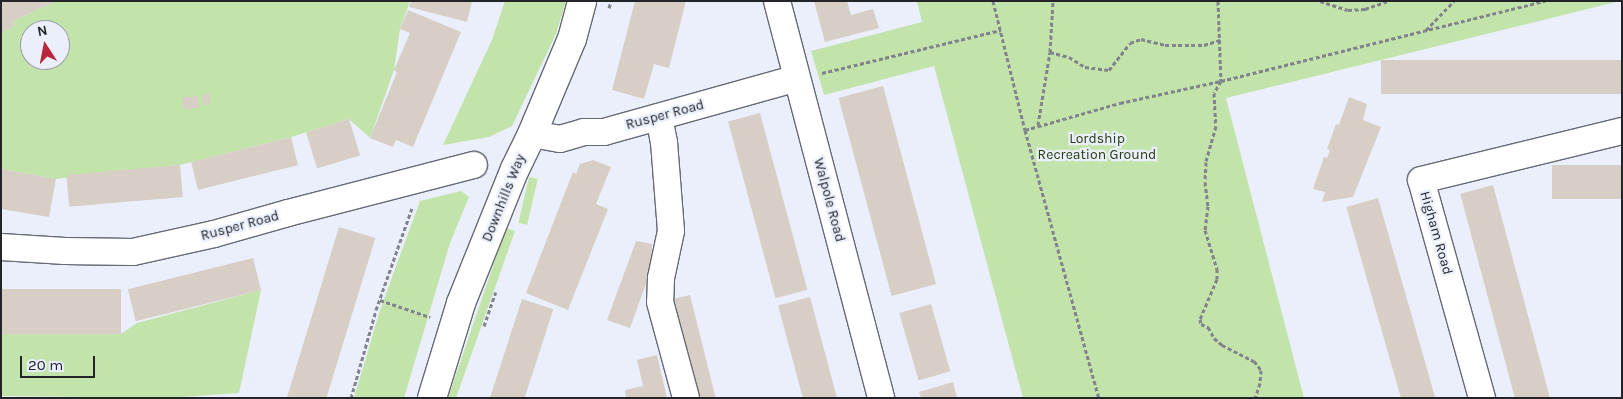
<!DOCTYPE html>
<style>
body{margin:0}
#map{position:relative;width:1623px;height:399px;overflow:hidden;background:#eaeffb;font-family:Karla,sans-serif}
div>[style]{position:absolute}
.green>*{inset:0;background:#c2e3aa;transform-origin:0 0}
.building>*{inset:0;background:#d7cfc5;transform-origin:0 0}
.path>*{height:3px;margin-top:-1.5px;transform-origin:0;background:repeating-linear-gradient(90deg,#81848c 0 4px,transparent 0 6.5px)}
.roads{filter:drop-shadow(1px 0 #666a74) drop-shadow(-1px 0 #666a74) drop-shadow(0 1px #666a74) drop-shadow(0 -1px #666a74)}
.minor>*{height:26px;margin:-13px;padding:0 13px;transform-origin:13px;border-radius:13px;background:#fff}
.major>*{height:28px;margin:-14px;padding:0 14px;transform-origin:14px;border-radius:14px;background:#fff}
span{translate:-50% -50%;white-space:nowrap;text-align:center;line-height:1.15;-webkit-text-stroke:4.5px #eaeffb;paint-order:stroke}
.street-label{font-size:14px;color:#232429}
.park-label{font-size:14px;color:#253e0e}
.frame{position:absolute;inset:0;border:2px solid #232429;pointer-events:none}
.north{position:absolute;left:20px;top:20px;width:50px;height:50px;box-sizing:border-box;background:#eaeffb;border:1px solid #9a9ea7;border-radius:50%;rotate:349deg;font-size:14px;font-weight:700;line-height:20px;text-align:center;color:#232429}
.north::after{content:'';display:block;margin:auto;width:18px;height:22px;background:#b8273a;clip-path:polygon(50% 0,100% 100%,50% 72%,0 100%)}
.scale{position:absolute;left:20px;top:356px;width:75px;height:22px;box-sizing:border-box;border:2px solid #232429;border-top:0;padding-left:6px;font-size:15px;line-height:18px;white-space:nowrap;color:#232429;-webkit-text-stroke:4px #eaeffb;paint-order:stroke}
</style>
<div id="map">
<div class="green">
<i style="clip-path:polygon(evenodd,56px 1px,410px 1px,400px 29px,394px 70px,370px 138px,349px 119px,291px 137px,180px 165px,56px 179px,1px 169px,1px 33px,15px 25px,13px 21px,56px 1px,30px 30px,60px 30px,60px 60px,30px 60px,30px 30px)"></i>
<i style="clip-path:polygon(505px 1px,566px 1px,556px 34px,512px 126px,489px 137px,443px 145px,492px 40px)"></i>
<i style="clip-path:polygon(917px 1px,1620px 1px,1226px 98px,1304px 398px,1023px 398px,934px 66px,824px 95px,811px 51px,922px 22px)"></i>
<i style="left:529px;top:177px;width:9px;height:47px;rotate:13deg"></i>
<i style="clip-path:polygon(461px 191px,469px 197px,450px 243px,404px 398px,354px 398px,380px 310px,420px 201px)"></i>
<i style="clip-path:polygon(506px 228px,515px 231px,456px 398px,448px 398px)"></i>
<i style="clip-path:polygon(261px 290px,239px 393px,169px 398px,1px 396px,1px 334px,121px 334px,137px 323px)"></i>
</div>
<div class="building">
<i style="clip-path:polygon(1px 1px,56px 1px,13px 21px,15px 25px,1px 33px)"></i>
<i style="clip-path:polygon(411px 1px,472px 1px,467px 22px,409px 7px)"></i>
<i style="clip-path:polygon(635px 1px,686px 1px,669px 68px,654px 64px,644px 99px,612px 90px)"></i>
<i style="clip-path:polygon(814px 1px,847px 1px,851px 15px,873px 9px,879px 28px,825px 42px)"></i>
<i style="clip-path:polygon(408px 10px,461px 32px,413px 147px,396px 140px,393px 147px,370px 138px,397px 72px,394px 70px,410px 33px,400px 29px)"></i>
<i style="left:1622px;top:60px;width:34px;height:241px;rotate:90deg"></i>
<i style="left:883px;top:86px;width:205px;height:46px;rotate:75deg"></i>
<i style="clip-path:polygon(209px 93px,210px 104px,204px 106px,202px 95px)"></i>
<i style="left:198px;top:96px;width:12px;height:16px;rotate:85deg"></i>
<i style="clip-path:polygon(1349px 97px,1367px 104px,1363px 120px,1381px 127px,1353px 197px,1322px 202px,1325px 192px,1313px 189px,1324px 157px,1327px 158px,1330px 150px,1327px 149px,1336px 124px,1339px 125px)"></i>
<i style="left:760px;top:113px;width:183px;height:33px;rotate:75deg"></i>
<i style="left:349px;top:119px;width:38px;height:45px;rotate:73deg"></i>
<i style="left:291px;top:137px;width:29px;height:103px;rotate:76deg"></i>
<i style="clip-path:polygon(593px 160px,611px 167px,596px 204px,608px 209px,568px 310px,526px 293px,573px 172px,576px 174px,580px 164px)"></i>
<i style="left:180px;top:165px;width:32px;height:114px;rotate:85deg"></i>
<i style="left:1622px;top:165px;width:34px;height:70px;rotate:90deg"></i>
<i style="clip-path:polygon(1px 169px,56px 179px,49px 217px,1px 209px)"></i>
<i style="left:1493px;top:185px;width:221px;height:34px;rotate:75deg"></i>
<i style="left:1378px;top:198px;width:208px;height:33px;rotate:74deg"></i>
<i style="left:339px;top:227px;width:38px;height:179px;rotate:17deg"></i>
<i style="clip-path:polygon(636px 241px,652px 244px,651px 270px,630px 328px,607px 320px)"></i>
<i style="left:253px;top:258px;width:33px;height:129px;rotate:76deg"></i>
<i style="left:1px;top:289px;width:120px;height:45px"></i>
<i style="left:690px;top:295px;width:106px;height:21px;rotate:76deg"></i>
<i style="left:810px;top:297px;width:105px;height:33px;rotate:75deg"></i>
<i style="left:522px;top:299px;width:33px;height:103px;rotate:18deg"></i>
<i style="left:931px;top:304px;width:70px;height:33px;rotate:74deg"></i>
<i style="clip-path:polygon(657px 355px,667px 398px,626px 398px,625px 390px,643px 386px,637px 360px)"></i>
<i style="clip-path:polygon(953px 382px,957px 398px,921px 398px,919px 392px)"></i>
</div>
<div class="path">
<i style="left:993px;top:1px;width:133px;rotate:76.1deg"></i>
<i style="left:1025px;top:130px;width:278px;rotate:74.6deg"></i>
<i style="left:1218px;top:1px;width:80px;rotate:87.9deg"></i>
<i style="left:1221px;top:81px;width:14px;rotate:120deg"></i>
<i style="left:1214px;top:93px;width:33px;rotate:87deg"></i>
<i style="left:1216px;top:126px;width:37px;rotate:106deg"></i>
<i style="left:1206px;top:162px;width:20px;rotate:93deg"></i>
<i style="left:1205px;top:182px;width:24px;rotate:83deg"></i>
<i style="left:1208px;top:206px;width:24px;rotate:97deg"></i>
<i style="left:1205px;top:230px;width:41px;rotate:72.9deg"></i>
<i style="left:1217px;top:269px;width:10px;rotate:90deg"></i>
<i style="left:1217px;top:279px;width:43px;rotate:113deg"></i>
<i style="left:1200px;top:319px;width:5px;rotate:79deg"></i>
<i style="left:1201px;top:324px;width:8px;rotate:23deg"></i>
<i style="left:1208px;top:327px;width:13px;rotate:61deg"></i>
<i style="left:1214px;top:338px;width:11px;rotate:41deg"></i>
<i style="left:1222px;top:345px;width:36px;rotate:27deg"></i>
<i style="left:1254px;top:361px;width:11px;rotate:52deg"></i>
<i style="left:1261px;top:370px;width:13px;rotate:94deg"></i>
<i style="left:1260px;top:383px;width:16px;rotate:108deg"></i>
<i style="left:1320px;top:1px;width:29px;rotate:18deg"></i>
<i style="left:1348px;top:10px;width:17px;rotate:-3deg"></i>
<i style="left:1365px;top:9px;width:24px;rotate:-19deg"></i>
<i style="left:609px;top:8px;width:7px;rotate:-74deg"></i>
<i style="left:1426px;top:30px;width:40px;rotate:-46deg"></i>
<i style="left:1050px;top:52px;width:20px;rotate:15deg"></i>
<i style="left:1069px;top:57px;width:19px;rotate:32deg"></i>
<i style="left:1085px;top:67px;width:24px;rotate:7deg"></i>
<i style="left:1109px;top:70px;width:34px;rotate:-52deg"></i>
<i style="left:1130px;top:43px;width:12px;rotate:-20deg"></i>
<i style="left:1141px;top:39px;width:25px;rotate:14deg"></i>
<i style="left:1165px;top:45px;width:39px"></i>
<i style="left:1204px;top:45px;width:17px;rotate:-17deg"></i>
<i style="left:822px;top:73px;width:184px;rotate:-13.5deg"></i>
<i style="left:1038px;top:125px;width:74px;rotate:-80.7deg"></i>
<i style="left:1050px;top:52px;width:51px;rotate:-86.6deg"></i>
<i style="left:1025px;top:130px;width:99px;rotate:-15.9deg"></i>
<i style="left:1120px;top:103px;width:103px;rotate:-12.3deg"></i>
<i style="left:1221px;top:81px;width:334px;rotate:-13.9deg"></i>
<i style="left:380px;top:300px;width:53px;rotate:18.8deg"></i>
<i style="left:484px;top:326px;width:36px;rotate:-71deg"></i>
<i style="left:351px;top:398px;width:91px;rotate:-74.1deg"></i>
<i style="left:376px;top:310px;width:108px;rotate:-70.6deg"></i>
</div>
<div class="roads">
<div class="minor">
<i style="left:777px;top:1px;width:410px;rotate:75.3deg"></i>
<i style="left:659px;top:117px;width:25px;rotate:79deg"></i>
<i style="left:664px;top:142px;width:89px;rotate:85.5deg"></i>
<i style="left:671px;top:231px;width:48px;rotate:102deg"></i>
<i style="left:661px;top:278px;width:24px;rotate:92deg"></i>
<i style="left:660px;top:302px;width:99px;rotate:74.8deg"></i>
<i style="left:532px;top:134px;width:28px;rotate:10deg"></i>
<i style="left:560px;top:139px;width:25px;rotate:-16deg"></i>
<i style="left:584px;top:132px;width:20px"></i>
<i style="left:604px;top:132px;width:200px;rotate:-15.6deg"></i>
<i style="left:1px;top:247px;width:64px;rotate:3.6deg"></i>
<i style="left:65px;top:251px;width:68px;rotate:0.8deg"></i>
<i style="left:133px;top:252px;width:83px;rotate:-12.5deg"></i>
<i style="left:214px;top:234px;width:77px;rotate:-15.8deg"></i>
<i style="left:288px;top:213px;width:192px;rotate:-14.5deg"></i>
<i style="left:1482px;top:398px;width:226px;rotate:-105.6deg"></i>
<i style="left:1421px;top:180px;width:207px;rotate:-13.7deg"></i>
</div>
<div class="major">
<i style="left:432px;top:398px;width:99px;rotate:-73deg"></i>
<i style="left:461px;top:303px;width:144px;rotate:-68.1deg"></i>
<i style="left:515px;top:169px;width:39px;rotate:-64deg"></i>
<i style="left:532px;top:134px;width:103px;rotate:-67.2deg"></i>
<i style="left:572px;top:39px;width:39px;rotate:-75deg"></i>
</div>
</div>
<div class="street-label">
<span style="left:665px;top:115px;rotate:-15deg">Rusper Road</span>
<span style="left:504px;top:198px;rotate:-68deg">Downhills Way</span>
<span style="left:829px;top:200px;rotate:75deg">Walpole Road</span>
<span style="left:240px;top:226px;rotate:-15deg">Rusper Road</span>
<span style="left:1436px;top:233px;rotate:74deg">Higham Road</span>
</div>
<div class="park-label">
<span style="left:1097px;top:147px">Lordship<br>Recreation Ground</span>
</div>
<div class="frame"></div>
<div class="north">N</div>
<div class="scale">20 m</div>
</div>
